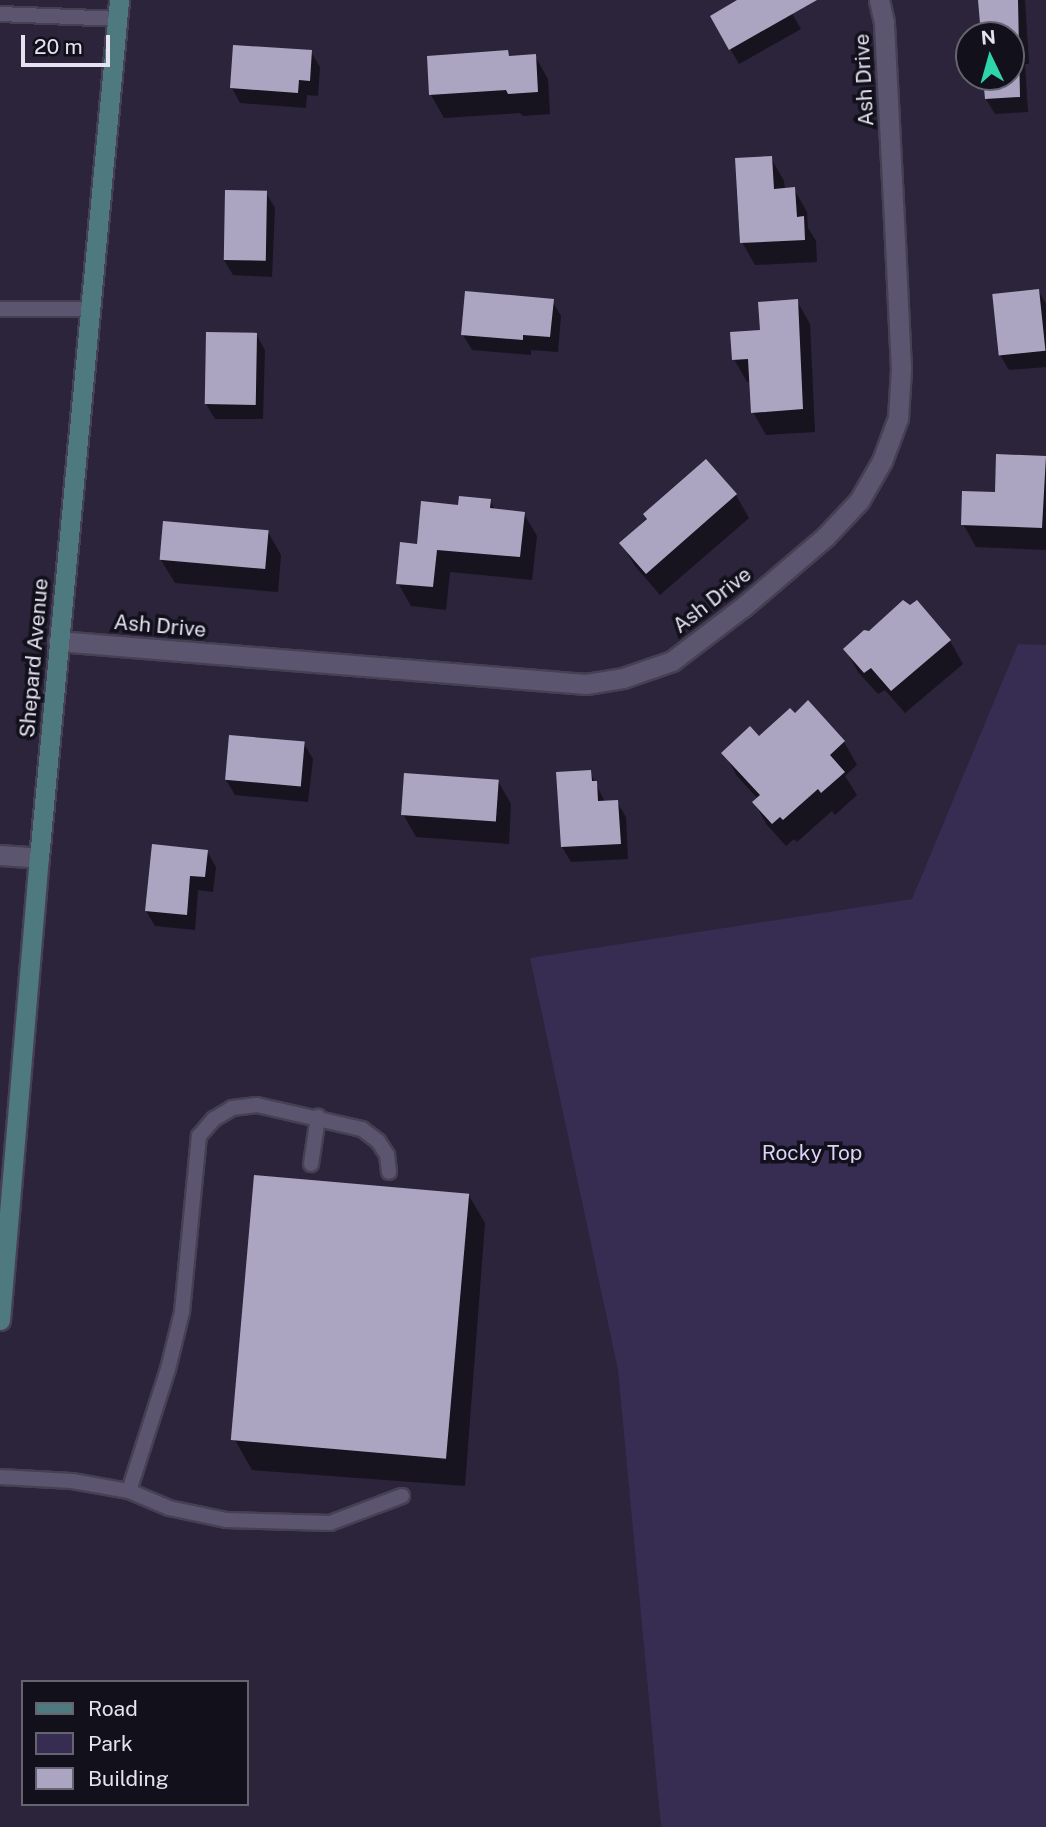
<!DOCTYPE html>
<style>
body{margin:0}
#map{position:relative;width:1046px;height:1827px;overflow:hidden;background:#2b243b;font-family:"Public Sans",sans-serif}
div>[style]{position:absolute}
.green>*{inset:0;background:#372c51}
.shadow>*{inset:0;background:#0007}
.building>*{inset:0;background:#aca5c2;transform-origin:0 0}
.roads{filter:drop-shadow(2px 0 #464053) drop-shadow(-2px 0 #464053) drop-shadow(0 2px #464053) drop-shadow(0 -2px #464053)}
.service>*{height:14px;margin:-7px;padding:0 7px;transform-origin:7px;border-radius:7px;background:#5c556f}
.minor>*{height:19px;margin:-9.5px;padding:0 9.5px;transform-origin:9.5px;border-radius:9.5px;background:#5c556f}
.secondary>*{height:19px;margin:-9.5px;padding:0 9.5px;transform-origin:9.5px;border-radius:9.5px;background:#4d797f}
span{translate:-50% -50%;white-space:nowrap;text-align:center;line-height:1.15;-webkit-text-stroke:7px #12101a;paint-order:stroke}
.street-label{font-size:21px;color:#e5e2f1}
.park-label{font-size:21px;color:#dcd3f8}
.legend{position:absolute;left:21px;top:1680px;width:228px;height:126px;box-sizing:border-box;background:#12101a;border:2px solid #666470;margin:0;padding:9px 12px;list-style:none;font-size:21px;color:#e5e2f1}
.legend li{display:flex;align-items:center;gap:14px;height:35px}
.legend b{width:35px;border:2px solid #666470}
.north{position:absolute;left:955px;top:21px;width:70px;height:70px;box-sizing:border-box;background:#12101a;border:2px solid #666470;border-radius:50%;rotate:355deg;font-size:19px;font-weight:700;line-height:28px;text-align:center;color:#e5e2f1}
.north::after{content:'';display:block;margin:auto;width:24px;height:32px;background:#2fd4aa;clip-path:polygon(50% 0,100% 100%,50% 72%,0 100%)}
.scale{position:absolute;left:21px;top:35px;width:89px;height:32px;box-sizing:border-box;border:4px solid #e5e2f1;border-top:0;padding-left:9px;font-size:21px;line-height:24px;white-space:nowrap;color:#e5e2f1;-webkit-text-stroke:5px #12101a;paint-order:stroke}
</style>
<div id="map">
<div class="green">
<i style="clip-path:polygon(1018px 644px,1046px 645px,1046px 1827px,661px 1827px,618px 1370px,530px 958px,912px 899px)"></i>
</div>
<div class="shadow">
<i style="clip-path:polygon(741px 0,784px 0,801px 29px,739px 64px,712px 17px)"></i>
<i style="clip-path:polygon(980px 0,1025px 0,1029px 64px,1025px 64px,1028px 112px,995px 114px,986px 99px,985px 77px,1011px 77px,1011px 35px,982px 35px)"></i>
<i style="clip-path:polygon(311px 52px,320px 67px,318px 96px,307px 95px,306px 108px,240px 103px,232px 88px)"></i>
<i style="clip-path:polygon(507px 52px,510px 58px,535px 56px,548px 79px,550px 114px,523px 116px,520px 113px,444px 118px,431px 95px)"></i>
<i style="clip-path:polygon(771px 158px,784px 181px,785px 190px,794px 189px,807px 212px,808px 228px,816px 241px,817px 262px,755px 265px,742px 242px)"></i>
<i style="clip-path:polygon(266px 193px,275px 208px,272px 277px,233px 275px,224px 260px)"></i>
<i style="clip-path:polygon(1038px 290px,1046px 304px,1046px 367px,1009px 370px,1000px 355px)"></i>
<i style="clip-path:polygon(552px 301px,561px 316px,558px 352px,531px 350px,531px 355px,472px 350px,463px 335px)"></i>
<i style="clip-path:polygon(797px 301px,810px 324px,815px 432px,766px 435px,753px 412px,751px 382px,747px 382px,734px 359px)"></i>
<i style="clip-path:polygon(256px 334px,265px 350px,263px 419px,215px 419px,206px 404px)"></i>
<i style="clip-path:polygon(998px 456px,1046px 457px,1046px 550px,976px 547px,963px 524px,997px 494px)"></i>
<i style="clip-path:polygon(706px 461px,736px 495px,749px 518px,660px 595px,635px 566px,621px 543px)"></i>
<i style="clip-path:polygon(490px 501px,496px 511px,524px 514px,537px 536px,532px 580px,450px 572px,446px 610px,411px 606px,398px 583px,460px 507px)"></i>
<i style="clip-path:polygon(268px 532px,281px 555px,278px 592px,175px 583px,161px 560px)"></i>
<i style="clip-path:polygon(950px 641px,963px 664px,905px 713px,885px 690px,878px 694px,858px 672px,845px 649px)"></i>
<i style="clip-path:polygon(759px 739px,844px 742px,857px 765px,845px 776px,857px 795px,835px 815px,832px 811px,797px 842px,794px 839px,786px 846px,767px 825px,754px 802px,758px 799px,737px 776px,724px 753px)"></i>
<i style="clip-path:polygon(304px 744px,313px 759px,308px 802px,235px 795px,226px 780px)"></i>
<i style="clip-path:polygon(590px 772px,605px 802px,617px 802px,626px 817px,628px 859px,571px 862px,562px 847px)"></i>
<i style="clip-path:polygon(498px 781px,511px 804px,509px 844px,416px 837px,403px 814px)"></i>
<i style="clip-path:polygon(207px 851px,216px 867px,213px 892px,198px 890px,195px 930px,155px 926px,146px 911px)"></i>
<i style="clip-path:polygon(468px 1194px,485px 1223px,465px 1486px,252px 1470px,235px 1440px)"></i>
</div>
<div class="building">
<i style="clip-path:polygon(737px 0,817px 0,729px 50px,710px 16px)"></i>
<i style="clip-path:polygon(978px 0,1018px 0,1020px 97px,985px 99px,983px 77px,1011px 77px,1011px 35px,981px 35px)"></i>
<i style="clip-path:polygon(233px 45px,312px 50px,310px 81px,299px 80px,298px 93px,230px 88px)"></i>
<i style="clip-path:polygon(508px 50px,509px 56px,536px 54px,538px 92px,508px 94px,506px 90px,429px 95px,427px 56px)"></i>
<i style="clip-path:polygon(772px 156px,774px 189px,795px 187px,797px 217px,804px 216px,805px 240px,740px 243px,735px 158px)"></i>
<i style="left:225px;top:190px;width:42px;height:70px;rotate:1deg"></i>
<i style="left:1039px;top:289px;width:62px;height:47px;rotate:84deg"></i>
<i style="clip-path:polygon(465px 291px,554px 299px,550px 337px,523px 335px,523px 340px,461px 335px)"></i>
<i style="clip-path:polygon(798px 299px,803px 409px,751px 413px,748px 359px,732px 360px,730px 332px,760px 330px,758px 302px)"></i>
<i style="left:206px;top:332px;width:51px;height:72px;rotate:1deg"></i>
<i style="clip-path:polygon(996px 454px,1046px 456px,1042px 528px,961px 525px,962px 491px,995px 492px)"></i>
<i style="clip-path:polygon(706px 459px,737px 494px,646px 574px,619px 543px,647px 519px,643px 514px)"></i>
<i style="clip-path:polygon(459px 496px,491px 499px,490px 508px,525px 512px,520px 557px,437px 550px,433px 587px,396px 584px,400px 542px,417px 544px,421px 501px,458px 505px)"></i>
<i style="left:163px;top:521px;width:106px;height:39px;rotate:5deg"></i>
<i style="clip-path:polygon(903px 600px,910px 605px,917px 600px,951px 640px,891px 691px,871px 668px,864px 673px,843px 649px,864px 630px,869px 631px)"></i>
<i style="clip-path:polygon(808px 700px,845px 741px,830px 755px,845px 772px,821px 793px,818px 789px,783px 820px,780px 817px,772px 824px,752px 802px,760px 795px,721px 753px,750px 726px,759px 736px,790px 708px,795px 713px)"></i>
<i style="left:229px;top:735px;width:76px;height:45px;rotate:5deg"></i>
<i style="clip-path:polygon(591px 770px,592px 781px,597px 781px,598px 801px,618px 800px,621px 844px,561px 847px,556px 772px)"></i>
<i style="left:404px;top:773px;width:95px;height:42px;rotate:4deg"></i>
<i style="clip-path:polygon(152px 844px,208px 850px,205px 877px,190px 876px,187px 915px,145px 911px)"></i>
<i style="left:254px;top:1175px;width:216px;height:266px;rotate:5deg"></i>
</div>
<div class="roads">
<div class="service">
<i style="left:0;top:14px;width:118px;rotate:2.4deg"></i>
<i style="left:0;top:309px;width:89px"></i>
<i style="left:311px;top:1164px;width:48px;rotate:-81.5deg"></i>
<i style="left:0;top:1477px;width:72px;rotate:3.2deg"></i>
<i style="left:72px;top:1481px;width:58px;rotate:10deg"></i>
<i style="left:129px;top:1491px;width:43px;rotate:23deg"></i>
<i style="left:169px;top:1508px;width:58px;rotate:11.9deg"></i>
<i style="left:226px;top:1520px;width:104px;rotate:1.7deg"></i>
<i style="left:330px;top:1523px;width:77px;rotate:-20.6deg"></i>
<i style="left:129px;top:1491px;width:128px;rotate:-72.3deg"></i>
<i style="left:168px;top:1369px;width:59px;rotate:-76.2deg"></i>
<i style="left:182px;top:1312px;width:177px;rotate:-84.5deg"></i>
<i style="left:199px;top:1136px;width:23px;rotate:-49deg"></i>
<i style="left:214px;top:1119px;width:21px;rotate:-31deg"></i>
<i style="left:232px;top:1108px;width:25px;rotate:-7deg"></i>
<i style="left:257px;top:1105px;width:108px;rotate:12.9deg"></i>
<i style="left:362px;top:1129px;width:20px;rotate:37deg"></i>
<i style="left:378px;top:1141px;width:17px;rotate:57deg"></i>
<i style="left:387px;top:1155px;width:17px;rotate:83deg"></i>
</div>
<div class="minor">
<i style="left:58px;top:641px;width:530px;rotate:4.66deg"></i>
<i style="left:586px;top:684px;width:37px;rotate:-9deg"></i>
<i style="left:623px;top:678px;width:52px;rotate:-19.1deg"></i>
<i style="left:672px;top:661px;width:89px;rotate:-37.3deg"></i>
<i style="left:743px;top:607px;width:109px;rotate:-40.5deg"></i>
<i style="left:826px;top:536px;width:48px;rotate:-46.7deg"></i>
<i style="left:859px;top:501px;width:46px;rotate:-60.1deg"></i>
<i style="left:882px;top:461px;width:46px;rotate:-69.6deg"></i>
<i style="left:898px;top:418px;width:49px;rotate:-86.5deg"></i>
<i style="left:901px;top:369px;width:128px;rotate:-92.7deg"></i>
<i style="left:895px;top:241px;width:219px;rotate:-92.9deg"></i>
<i style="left:884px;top:22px;width:23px;rotate:-103deg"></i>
<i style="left:0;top:855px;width:39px;rotate:4deg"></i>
</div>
<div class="secondary">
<i style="left:0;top:1320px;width:464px;rotate:-85.2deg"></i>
<i style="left:39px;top:858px;width:862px;rotate:-84.67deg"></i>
</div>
</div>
<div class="street-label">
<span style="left:864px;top:80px;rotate:-93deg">Ash Drive</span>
<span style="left:712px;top:600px;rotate:-38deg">Ash Drive</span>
<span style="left:160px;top:626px;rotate:5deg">Ash Drive</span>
<span style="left:34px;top:658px;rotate:-85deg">Shepard Avenue</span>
</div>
<div class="park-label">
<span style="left:812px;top:1153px">Rocky Top</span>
</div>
<ul class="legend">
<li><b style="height:9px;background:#4d797f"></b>Road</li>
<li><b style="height:19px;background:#372c51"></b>Park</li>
<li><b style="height:19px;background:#aca5c2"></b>Building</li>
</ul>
<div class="north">N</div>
<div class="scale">20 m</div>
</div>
